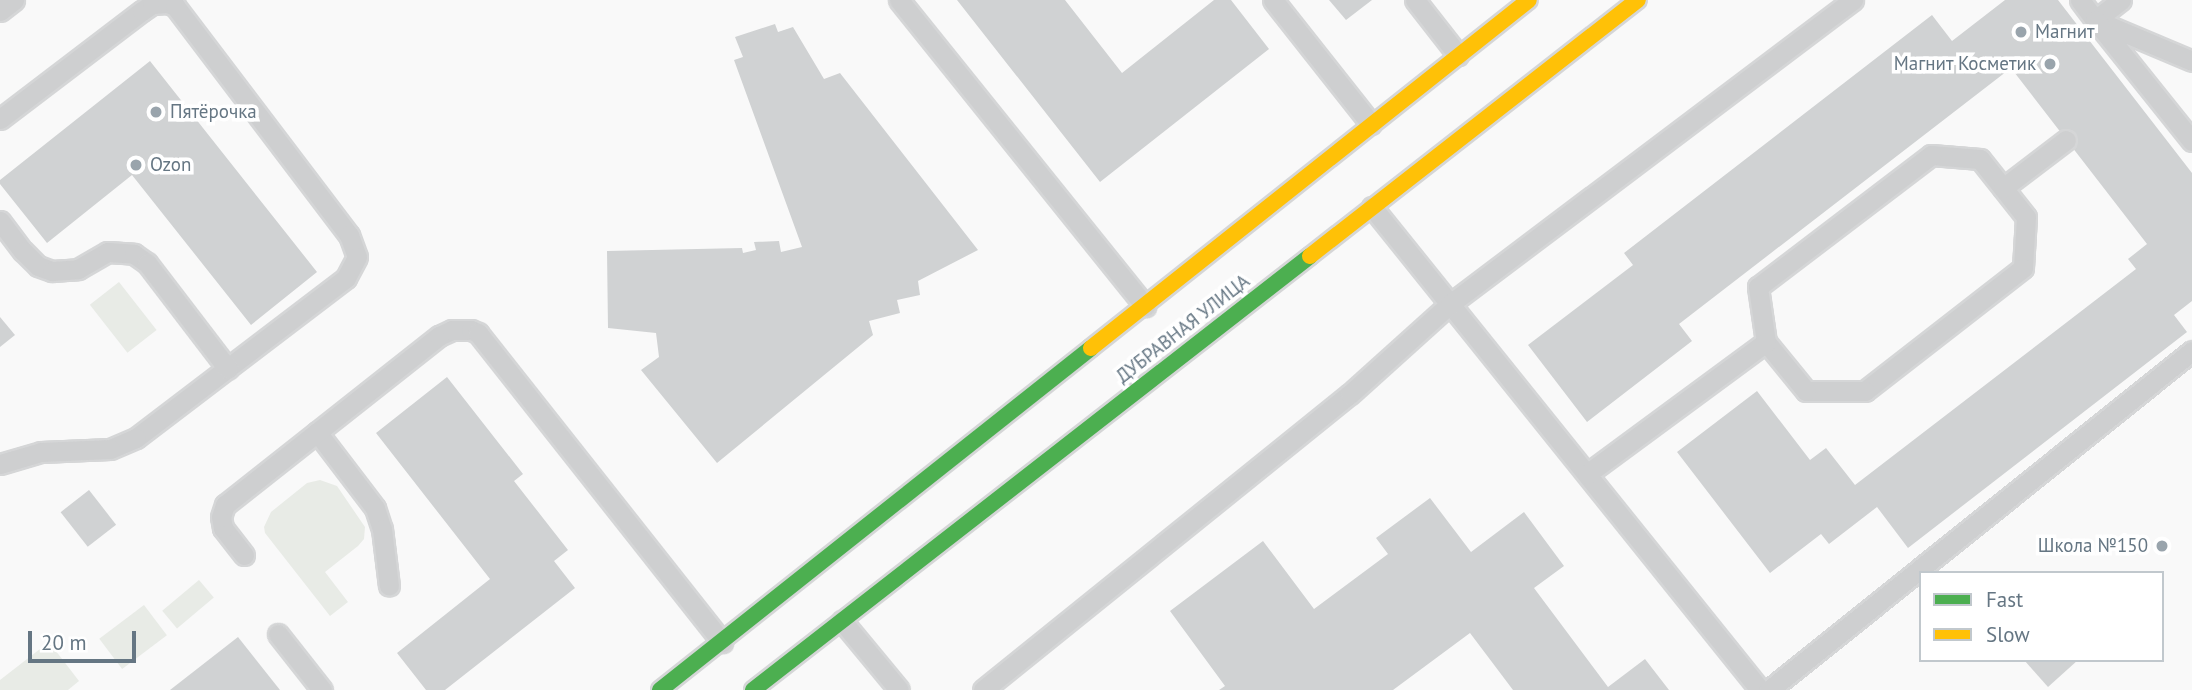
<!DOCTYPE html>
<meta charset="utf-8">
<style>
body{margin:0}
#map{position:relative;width:2192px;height:690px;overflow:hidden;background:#f9f9f9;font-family:"PT Sans",sans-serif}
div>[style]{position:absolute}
.green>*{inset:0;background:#e8ebe6;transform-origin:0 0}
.building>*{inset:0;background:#d0d2d3;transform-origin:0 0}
.roads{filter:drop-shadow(2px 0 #d5d6d7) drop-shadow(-2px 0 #d5d6d7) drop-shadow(0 2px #d5d6d7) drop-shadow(0 -2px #d5d6d7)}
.lane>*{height:19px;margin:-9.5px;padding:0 9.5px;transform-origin:9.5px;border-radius:9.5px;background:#cecfd0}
.fast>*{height:16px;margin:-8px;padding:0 8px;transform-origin:8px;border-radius:8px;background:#4caf50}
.slow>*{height:16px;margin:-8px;padding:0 8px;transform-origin:8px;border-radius:8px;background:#ffc107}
.dots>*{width:19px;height:19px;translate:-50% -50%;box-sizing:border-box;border:4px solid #fff;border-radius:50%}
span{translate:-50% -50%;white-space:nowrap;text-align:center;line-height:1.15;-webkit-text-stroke:7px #fff;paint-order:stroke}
.poi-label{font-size:19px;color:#657683}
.left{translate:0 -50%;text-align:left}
.right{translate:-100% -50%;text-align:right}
.street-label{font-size:19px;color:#657683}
.legend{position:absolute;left:1919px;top:571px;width:245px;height:91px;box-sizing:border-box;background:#fff;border:2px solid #c1c8cd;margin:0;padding:9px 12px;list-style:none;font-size:21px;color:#657683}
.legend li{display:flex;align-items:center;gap:14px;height:35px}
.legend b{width:35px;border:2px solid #c1c8cd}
.scale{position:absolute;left:28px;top:631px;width:108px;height:32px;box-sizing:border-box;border:4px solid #657683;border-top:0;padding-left:9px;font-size:21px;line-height:24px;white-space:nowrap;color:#657683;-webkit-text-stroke:5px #fff;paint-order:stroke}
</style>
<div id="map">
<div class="green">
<i style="left:119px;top:282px;width:61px;height:37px;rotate:52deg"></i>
<i style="clip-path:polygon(320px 480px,337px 486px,365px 527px,364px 539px,358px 546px,325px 572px,348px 602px,330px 616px,265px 533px,264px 527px,271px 512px,307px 483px)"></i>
<i style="left:199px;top:580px;width:23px;height:48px;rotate:50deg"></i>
<i style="left:144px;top:605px;width:38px;height:56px;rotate:53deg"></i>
<i style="clip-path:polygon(49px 642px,79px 681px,68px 690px,0 690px,0 680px)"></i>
</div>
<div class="building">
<i style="clip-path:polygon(957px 0,1065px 0,1122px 73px,1214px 0,1231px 0,1269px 49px,1100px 182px)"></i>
<i style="clip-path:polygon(1329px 0,1372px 0,1346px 20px)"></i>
<i style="clip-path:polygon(2005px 0,2058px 0,2192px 173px,2192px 301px,2174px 315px,2187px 332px,1908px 548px,1877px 507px,1829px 544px,1821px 534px,1770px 573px,1677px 452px,1757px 391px,1810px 460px,1826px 448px,1855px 485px,2136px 269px,2128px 259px,2147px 244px,2011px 68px,1679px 324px,1692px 341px,1587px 422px,1528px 345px,1633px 265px,1624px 253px,1932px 15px,1952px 41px)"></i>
<i style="clip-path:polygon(775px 24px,778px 32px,793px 27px,824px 79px,840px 73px,978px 250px,918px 281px,920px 295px,897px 300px,900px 313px,869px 321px,873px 335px,717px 463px,641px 370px,659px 357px,656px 333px,608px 328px,607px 251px,742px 248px,743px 253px,756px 250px,754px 242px,779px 241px,781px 252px,802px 247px,734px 60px,743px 57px,735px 37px)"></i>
<i style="clip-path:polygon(150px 61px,317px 272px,251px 325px,132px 175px,47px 243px,0 184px,0 180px)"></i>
<i style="clip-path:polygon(0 317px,15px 335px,0 347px)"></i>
<i style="clip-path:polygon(447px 377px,523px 474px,514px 481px,568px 550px,554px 561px,575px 588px,445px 690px,426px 690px,397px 653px,490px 579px,376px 433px)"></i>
<i style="left:89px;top:490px;width:44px;height:36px;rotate:52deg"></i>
<i style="clip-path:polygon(1430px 498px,1471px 552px,1524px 512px,1564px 566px,1534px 588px,1608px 687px,1645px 659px,1669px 690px,1513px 690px,1470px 633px,1393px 690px,1219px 690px,1225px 686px,1170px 611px,1263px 541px,1314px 609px,1388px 554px,1376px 538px)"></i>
<i style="clip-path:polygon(238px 637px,280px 690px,170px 690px)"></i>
<i style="clip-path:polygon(2024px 660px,2078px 660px,2048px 687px)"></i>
</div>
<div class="roads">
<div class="lane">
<i style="left:899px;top:0;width:393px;rotate:51.2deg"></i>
<i style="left:1273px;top:0;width:158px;rotate:51.7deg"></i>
<i style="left:1415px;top:0;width:70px;rotate:52deg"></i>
<i style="left:2080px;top:0;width:25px;rotate:53deg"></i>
<i style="left:2095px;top:20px;width:105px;rotate:22.9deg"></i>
<i style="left:2121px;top:0;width:33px;rotate:142deg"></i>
<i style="left:2095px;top:20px;width:155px;rotate:51.3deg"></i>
<i style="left:0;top:11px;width:18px;rotate:-38deg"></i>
<i style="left:0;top:119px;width:178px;rotate:-37.3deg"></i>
<i style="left:142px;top:11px;width:12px;rotate:-35deg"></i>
<i style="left:152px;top:4px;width:15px;rotate:-4deg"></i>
<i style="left:167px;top:3px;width:9px;rotate:21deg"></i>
<i style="left:175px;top:6px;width:288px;rotate:52.8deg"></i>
<i style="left:349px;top:235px;width:23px;rotate:70deg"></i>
<i style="left:357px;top:257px;width:24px;rotate:118deg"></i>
<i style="left:346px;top:278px;width:264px;rotate:142.7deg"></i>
<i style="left:136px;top:438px;width:28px;rotate:157deg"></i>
<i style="left:110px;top:449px;width:69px;rotate:177.5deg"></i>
<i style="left:41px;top:452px;width:43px;rotate:163.7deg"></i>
<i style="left:1931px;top:155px;width:49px;rotate:4.7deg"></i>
<i style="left:1980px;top:159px;width:74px;rotate:51.6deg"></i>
<i style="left:2026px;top:217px;width:51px;rotate:93.4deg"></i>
<i style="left:2023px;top:268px;width:200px;rotate:142.1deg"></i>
<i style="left:1865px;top:391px;width:59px;rotate:180deg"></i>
<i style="left:1806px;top:391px;width:63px;rotate:-129.2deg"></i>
<i style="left:1766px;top:342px;width:56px;rotate:-98.3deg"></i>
<i style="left:1758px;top:287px;width:218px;rotate:-37.3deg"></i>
<i style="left:2003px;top:188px;width:79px;rotate:-37.3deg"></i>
<i style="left:1372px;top:207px;width:620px;rotate:51.22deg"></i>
<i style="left:0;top:221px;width:38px;rotate:53deg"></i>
<i style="left:23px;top:251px;width:21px;rotate:45deg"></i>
<i style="left:38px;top:266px;width:15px;rotate:20deg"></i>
<i style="left:52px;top:271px;width:26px;rotate:-4deg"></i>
<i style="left:78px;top:269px;width:34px;rotate:-30deg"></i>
<i style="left:108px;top:252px;width:26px;rotate:4deg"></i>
<i style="left:134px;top:254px;width:16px;rotate:35deg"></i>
<i style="left:147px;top:263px;width:133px;rotate:52.6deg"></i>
<i style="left:317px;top:432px;width:96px;rotate:52.7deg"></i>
<i style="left:375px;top:508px;width:22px;rotate:72deg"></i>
<i style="left:382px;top:529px;width:57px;rotate:83deg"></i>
<i style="left:1587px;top:474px;width:222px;rotate:-36.4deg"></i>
<i style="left:244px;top:555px;width:34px;rotate:-128deg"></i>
<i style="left:223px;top:528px;width:11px;rotate:-100deg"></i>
<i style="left:221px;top:517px;width:13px;rotate:-72deg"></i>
<i style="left:225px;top:505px;width:273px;rotate:-38.3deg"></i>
<i style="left:439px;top:336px;width:14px;rotate:-25deg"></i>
<i style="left:452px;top:330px;width:19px"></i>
<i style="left:471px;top:330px;width:8px;rotate:23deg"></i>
<i style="left:478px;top:333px;width:394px;rotate:51.7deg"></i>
<i style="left:842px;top:621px;width:89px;rotate:50.4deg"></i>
<i style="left:278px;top:634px;width:71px;rotate:51.8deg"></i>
<i style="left:983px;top:690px;width:471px;rotate:-38.9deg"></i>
<i style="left:1350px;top:394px;width:135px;rotate:-42deg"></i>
<i style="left:1450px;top:304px;width:505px;rotate:-37.03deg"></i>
<i style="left:1769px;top:690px;width:542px;rotate:-38.71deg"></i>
</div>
<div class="fast">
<i style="left:660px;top:690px;width:550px;rotate:-38.43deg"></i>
<i style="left:753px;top:690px;width:706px;rotate:-37.92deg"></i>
</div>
<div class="slow">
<i style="left:1310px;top:256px;width:416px;rotate:-38deg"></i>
<i style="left:1091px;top:348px;width:559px;rotate:-38.47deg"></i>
</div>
</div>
<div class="dots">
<i style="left:2021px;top:32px;background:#99a4ac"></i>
<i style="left:2050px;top:64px;background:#99a4ac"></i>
<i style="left:156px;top:112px;background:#99a4ac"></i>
<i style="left:136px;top:165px;background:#99a4ac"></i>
<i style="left:2162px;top:546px;background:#99a4ac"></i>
</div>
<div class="poi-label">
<span class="left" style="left:2035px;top:32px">Магнит</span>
<span class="right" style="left:2036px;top:64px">Магнит Косметик</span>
<span class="left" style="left:170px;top:112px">Пятёрочка</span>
<span class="left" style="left:150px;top:165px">Ozon</span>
<span class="right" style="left:2148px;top:546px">Школа №150</span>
</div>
<div class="street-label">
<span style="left:1183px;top:329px;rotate:-38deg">ДУБРАВНАЯ УЛИЦА</span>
</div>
<ul class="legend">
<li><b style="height:9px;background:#4caf50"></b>Fast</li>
<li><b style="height:9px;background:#ffc107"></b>Slow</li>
</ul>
<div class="scale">20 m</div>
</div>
